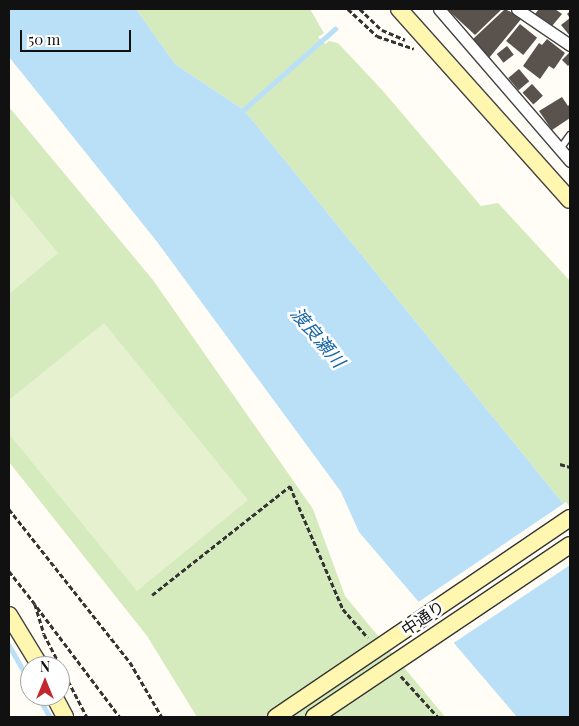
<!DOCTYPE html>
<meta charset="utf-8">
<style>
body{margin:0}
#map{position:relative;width:579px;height:726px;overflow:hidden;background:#fffdf5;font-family:"Playfair Display","Noto Sans JP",serif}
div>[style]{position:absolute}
.green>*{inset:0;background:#d5ebbd}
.pitch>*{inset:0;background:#e6f2cf}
.water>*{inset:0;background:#b9e0f7}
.pier>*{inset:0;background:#fffdf5}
.stream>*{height:4.5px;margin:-2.25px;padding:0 2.25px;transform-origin:2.25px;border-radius:2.25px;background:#b9e0f7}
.building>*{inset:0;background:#5a524d;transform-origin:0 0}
.path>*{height:2.5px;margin-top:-1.25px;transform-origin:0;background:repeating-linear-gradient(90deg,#333 0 5px,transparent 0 7.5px)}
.roads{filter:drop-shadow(1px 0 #444) drop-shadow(-1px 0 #444) drop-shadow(0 1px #444) drop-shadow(0 -1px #444)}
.lane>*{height:5.5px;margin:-2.75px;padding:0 2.75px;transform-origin:2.75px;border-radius:2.75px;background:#fff}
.street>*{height:11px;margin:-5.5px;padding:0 5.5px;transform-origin:5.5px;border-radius:5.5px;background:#fff}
.secondary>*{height:16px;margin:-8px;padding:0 8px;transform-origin:8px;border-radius:8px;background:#fff6b0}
.bridges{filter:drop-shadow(1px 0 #333) drop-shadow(-1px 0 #333) drop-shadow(0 1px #333) drop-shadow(0 -1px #333)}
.secondary-bridge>*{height:16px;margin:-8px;padding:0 8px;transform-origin:8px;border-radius:8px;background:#fff6b0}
span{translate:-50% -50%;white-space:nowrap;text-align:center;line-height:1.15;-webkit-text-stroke:5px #fff;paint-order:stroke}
.street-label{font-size:16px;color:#111}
.water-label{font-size:18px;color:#1768a6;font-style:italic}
.frame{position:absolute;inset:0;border:10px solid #111;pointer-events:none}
.north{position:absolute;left:20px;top:656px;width:50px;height:50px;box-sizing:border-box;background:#fff;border:1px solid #a0a0a0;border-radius:50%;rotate:0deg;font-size:14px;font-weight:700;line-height:20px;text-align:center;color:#111}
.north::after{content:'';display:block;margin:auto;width:18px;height:22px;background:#c4262e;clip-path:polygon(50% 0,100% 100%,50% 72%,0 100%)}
.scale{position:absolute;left:20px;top:30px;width:111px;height:22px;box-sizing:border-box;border:2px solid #111;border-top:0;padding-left:6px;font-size:15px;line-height:18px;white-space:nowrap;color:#111;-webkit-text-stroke:4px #fff;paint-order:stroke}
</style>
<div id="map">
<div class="green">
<i style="clip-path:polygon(136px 9px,310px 9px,324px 33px,318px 37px,325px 44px,329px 41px,338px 43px,383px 91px,481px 206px,498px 203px,570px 281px,570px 512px,244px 110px,175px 64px)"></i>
<i style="clip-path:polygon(9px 107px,153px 280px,313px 509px,345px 596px,445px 717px,197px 717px,147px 636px,9px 462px)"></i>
</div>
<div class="pitch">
<i style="clip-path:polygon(9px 193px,58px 253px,9px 294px)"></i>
<i style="clip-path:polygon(104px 323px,248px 500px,137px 591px,9px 434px,9px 400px)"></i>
</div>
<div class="water">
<i style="clip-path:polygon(9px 9px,136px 9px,175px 64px,244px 110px,570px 512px,570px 717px,517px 717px,359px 532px,341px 492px,157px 242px,9px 57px)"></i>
</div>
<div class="pier">
<i style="clip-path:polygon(9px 57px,157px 242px,341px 492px,339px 493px,155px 244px)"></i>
<i style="clip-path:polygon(566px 502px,570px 508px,570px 565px,452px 644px,417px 603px)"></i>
</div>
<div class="stream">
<i style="left:240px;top:113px;width:127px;rotate:-41.5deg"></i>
<i style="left:9px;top:645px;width:43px;rotate:60.4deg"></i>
<i style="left:38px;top:696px;width:24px;rotate:60deg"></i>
</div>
<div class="building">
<i style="clip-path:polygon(447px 9px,502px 9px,475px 35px)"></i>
<i style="clip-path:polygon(505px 9px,522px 18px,489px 58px,472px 40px)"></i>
<i style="clip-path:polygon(539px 9px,555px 9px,562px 14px,552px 26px,535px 14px)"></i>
<i style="clip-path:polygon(570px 11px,570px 36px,561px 25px,570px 18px,567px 14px)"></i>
<i style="left:520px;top:24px;width:22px;height:22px;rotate:39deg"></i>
<i style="clip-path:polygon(547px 39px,565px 53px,554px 69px,549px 66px,540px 79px,523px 66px,539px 43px,542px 45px)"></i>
<i style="left:507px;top:46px;width:11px;height:13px;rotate:52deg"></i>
<i style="clip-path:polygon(570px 52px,570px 64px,568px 66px,562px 60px)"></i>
<i style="left:519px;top:69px;width:16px;height:14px;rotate:50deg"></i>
<i style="left:532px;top:84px;width:16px;height:13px;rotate:47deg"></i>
<i style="clip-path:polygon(562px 97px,568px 106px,570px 104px,570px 118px,552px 130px,539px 111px)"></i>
</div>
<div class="path">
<i style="left:348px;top:9px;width:40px;rotate:43deg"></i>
<i style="left:377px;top:36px;width:39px;rotate:19deg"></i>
<i style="left:360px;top:9px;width:30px;rotate:44deg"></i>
<i style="left:382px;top:30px;width:25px;rotate:23deg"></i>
<i style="left:560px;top:464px;width:10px;rotate:17deg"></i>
<i style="left:9px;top:509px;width:195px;rotate:51.7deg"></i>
<i style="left:130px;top:662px;width:64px;rotate:59.8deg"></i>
<i style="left:9px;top:571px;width:42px;rotate:51.8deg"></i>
<i style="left:35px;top:604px;width:31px;rotate:73deg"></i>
<i style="left:44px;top:634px;width:93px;rotate:62.6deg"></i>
<i style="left:152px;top:595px;width:176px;rotate:-38.3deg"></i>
<i style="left:290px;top:486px;width:134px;rotate:66.7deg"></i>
<i style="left:343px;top:609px;width:38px;rotate:49deg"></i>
<i style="left:37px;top:607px;width:138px;rotate:53deg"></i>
<i style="left:401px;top:676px;width:55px;rotate:47.9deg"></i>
</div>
<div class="roads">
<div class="lane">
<i style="left:560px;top:149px;width:17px;rotate:-54deg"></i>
</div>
<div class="street">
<i style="left:439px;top:9px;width:201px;rotate:49.2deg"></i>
<i style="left:517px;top:9px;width:64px;rotate:34.2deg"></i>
</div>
<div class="secondary">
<i style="left:399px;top:9px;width:256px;rotate:48.2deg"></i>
<i style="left:9px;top:615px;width:60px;rotate:58.7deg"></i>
<i style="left:54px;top:696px;width:24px;rotate:62deg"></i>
</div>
</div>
<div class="bridges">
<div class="secondary-bridge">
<i style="left:276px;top:717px;width:355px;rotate:-34.1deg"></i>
<i style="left:314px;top:717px;width:308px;rotate:-33.9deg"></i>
</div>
</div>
<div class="street-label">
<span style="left:423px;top:618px;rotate:-34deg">中通り</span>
</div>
<div class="water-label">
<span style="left:318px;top:337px;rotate:50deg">渡良瀬川</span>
</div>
<div class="frame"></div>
<div class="north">N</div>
<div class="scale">50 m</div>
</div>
